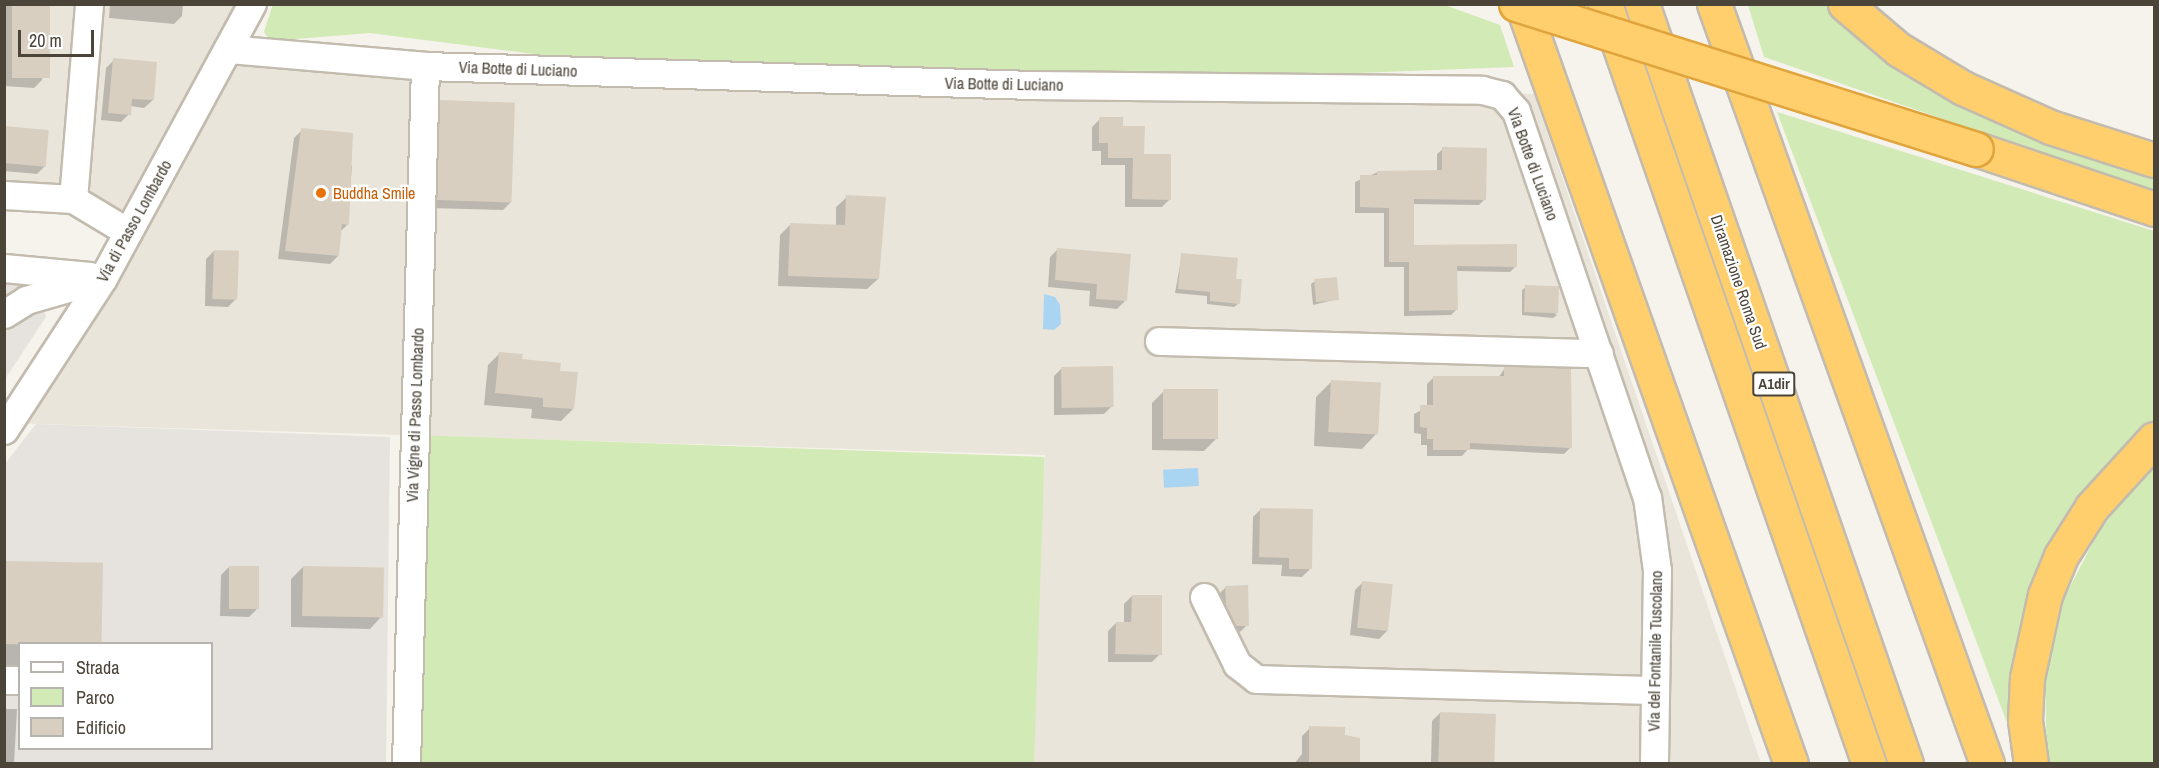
<!DOCTYPE html>
<style>
body{margin:0}
#map{position:relative;width:2159px;height:768px;overflow:hidden;background:#f6f3ec;font-family:"Archivo Narrow",sans-serif}
div>[style]{position:absolute}
.residential>*{inset:0;background:#eae5da}
.industrial>*{inset:0;background:#e6e2dd}
.green>*{inset:0;background:#d2eab5;transform-origin:0 0}
.water>*{inset:0;background:#a9d4f2;transform-origin:0 0}
.shadow>*{inset:0;background:#0003}
.building>*{inset:0;background:#d8cfc1;transform-origin:0 0}
.roads{filter:drop-shadow(2px 0 #c2bbae) drop-shadow(-2px 0 #c2bbae) drop-shadow(0 2px #c2bbae) drop-shadow(0 -2px #c2bbae)}
.minor>*{height:27px;margin:-13.5px;padding:0 13.5px;transform-origin:13.5px;border-radius:13.5px;background:#fff}
.highway>*{height:33px;margin:-16.5px;padding:0 16.5px;transform-origin:16.5px;border-radius:16.5px;background:#ffcf6e}
.bridges{filter:drop-shadow(2px 0 #e0a43c) drop-shadow(-2px 0 #e0a43c) drop-shadow(0 2px #e0a43c) drop-shadow(0 -2px #e0a43c)}
.highway-bridge>*{height:33px;margin:-16.5px;padding:0 16.5px;transform-origin:16.5px;border-radius:16.5px;background:#ffcf6e}
.dots>*{width:16px;height:16px;translate:-50% -50%;box-sizing:border-box;border:3px solid #fff;border-radius:50%}
span{translate:-50% -50%;white-space:nowrap;text-align:center;line-height:1.15;-webkit-text-stroke:4.5px #fff;paint-order:stroke}
.shield-label span{padding:2px 4px;background:#fff;border:2px solid;border-radius:4px;-webkit-text-stroke-width:0}
.shield-label{font-size:15px;color:#4b4439;font-weight:700}
.street-label{font-size:16px;color:#4b4439}
.food-label{font-size:16px;color:#c56008}
.left{translate:0 -50%;text-align:left}
.frame{position:absolute;inset:0;border:6px solid #4b4439;pointer-events:none}
.legend{position:absolute;left:18px;top:642px;width:195px;height:108px;box-sizing:border-box;background:#fff;border:2px solid #b7b4b0;margin:0;padding:8px 10px;list-style:none;font-size:18px;color:#4b4439}
.legend li{display:flex;align-items:center;gap:12px;height:30px}
.legend b{width:30px;border:2px solid #b7b4b0}
.scale{position:absolute;left:18px;top:30px;width:76px;height:27px;box-sizing:border-box;border:3px solid #4b4439;border-top:0;padding-left:8px;font-size:18px;line-height:21px;white-space:nowrap;color:#4b4439;-webkit-text-stroke:4px #fff;paint-order:stroke}
</style>
<div id="map">
<div class="residential">
<i style="clip-path:polygon(4px 5px,252px 5px,229px 49px,1534px 94px,1761px 763px,1030px 763px,1045px 455px,9px 423px,134px 221px,5px 208px)"></i>
</div>
<div class="industrial">
<i style="clip-path:polygon(5px 278px,35px 280px,46px 317px,5px 379px)"></i>
<i style="clip-path:polygon(evenodd,36px 424px,390px 437px,386px 763px,5px 763px,4px 465px,36px 424px,20px 644px,212px 644px,212px 748px,20px 748px,20px 644px)"></i>
</div>
<div class="green">
<i style="clip-path:polygon(273px 4px,1442px 4px,1500px 25px,1514px 67px,1279px 76px,972px 73px,542px 55px,370px 33px,270px 41px,264px 32px)"></i>
<i style="clip-path:polygon(1748px 5px,1826px 5px,1881px 53px,1978px 113px,2051px 145px,2154px 179px,2154px 192px,1764px 57px)"></i>
<i style="clip-path:polygon(1777px 112px,2154px 231px,2154px 421px,2082px 503px,2012px 736px)"></i>
<i style="left:414px;top:435px;width:631px;height:329px;rotate:2deg"></i>
<i style="clip-path:polygon(2154px 466px,2154px 763px,2047px 764px,2045px 676px,2061px 604px,2098px 533px,2127px 494px)"></i>
</div>
<div class="water">
<i style="clip-path:polygon(1044px 294px,1055px 297px,1060px 305px,1061px 324px,1054px 330px,1043px 329px)"></i>
<i style="left:1198px;top:468px;width:18px;height:35px;rotate:87deg"></i>
</div>
<div class="shadow">
<i style="clip-path:polygon(6px 4px,48px 4px,42px 80px,34px 88px,4px 86px)"></i>
<i style="clip-path:polygon(110px 4px,183px 4px,182px 16px,174px 24px,109px 18px)"></i>
<i style="clip-path:polygon(114px 60px,153px 100px,144px 108px,130px 106px,129px 114px,121px 122px,101px 120px,106px 68px)"></i>
<i style="clip-path:polygon(440px 102px,511px 202px,503px 210px,430px 208px,432px 110px)"></i>
<i style="clip-path:polygon(1100px 119px,1121px 128px,1143px 155px,1170px 199px,1162px 207px,1125px 207px,1125px 165px,1101px 165px,1101px 151px,1092px 151px,1092px 127px)"></i>
<i style="clip-path:polygon(4px 127px,45px 166px,37px 174px,4px 171px)"></i>
<i style="clip-path:polygon(302px 130px,352px 166px,347px 225px,340px 232px,338px 256px,330px 264px,278px 259px,294px 138px)"></i>
<i style="clip-path:polygon(1443px 149px,1485px 199px,1479px 205px,1412px 204px,1413px 246px,1515px 267px,1510px 272px,1456px 271px,1456px 310px,1451px 315px,1404px 316px,1404px 267px,1384px 267px,1384px 213px,1355px 213px,1355px 182px,1378px 172px,1437px 172px,1437px 154px)"></i>
<i style="clip-path:polygon(847px 197px,878px 279px,867px 289px,778px 286px,780px 235px,791px 224px,836px 226px,836px 207px)"></i>
<i style="clip-path:polygon(1058px 249px,1125px 301px,1117px 309px,1089px 306px,1090px 291px,1048px 287px,1050px 257px)"></i>
<i style="clip-path:polygon(214px 251px,236px 299px,228px 307px,205px 306px,206px 259px)"></i>
<i style="clip-path:polygon(1182px 254px,1234px 280px,1238px 304px,1234px 307px,1207px 304px,1207px 296px,1175px 293px)"></i>
<i style="clip-path:polygon(1315px 281px,1338px 299px,1313px 305px,1311px 284px)"></i>
<i style="clip-path:polygon(1526px 287px,1557px 315px,1553px 318px,1522px 315px,1522px 290px)"></i>
<i style="clip-path:polygon(500px 353px,559px 372px,573px 409px,561px 421px,531px 418px,532px 409px,484px 405px,488px 365px)"></i>
<i style="clip-path:polygon(1062px 368px,1112px 406px,1104px 414px,1054px 415px,1054px 376px)"></i>
<i style="clip-path:polygon(1505px 368px,1570px 448px,1564px 454px,1468px 449px,1462px 456px,1427px 456px,1427px 445px,1421px 445px,1421px 434px,1414px 433px,1414px 414px,1427px 407px,1427px 384px,1433px 378px,1498px 378px)"></i>
<i style="clip-path:polygon(1331px 382px,1377px 433px,1362px 449px,1314px 446px,1316px 397px)"></i>
<i style="clip-path:polygon(1164px 391px,1216px 439px,1204px 451px,1152px 450px,1152px 403px)"></i>
<i style="clip-path:polygon(1261px 509px,1310px 569px,1302px 577px,1281px 576px,1282px 565px,1252px 564px,1253px 517px)"></i>
<i style="clip-path:polygon(4px 562px,20px 644px,20px 665px,12px 665px,4px 672px)"></i>
<i style="clip-path:polygon(229px 567px,257px 609px,249px 617px,220px 616px,221px 575px)"></i>
<i style="clip-path:polygon(303px 567px,381px 617px,370px 629px,291px 627px,291px 579px)"></i>
<i style="clip-path:polygon(1363px 582px,1387px 631px,1379px 639px,1350px 635px,1355px 590px)"></i>
<i style="clip-path:polygon(1226px 587px,1247px 625px,1239px 633px,1228px 634px,1218px 595px)"></i>
<i style="clip-path:polygon(1132px 596px,1160px 654px,1152px 662px,1108px 662px,1108px 631px,1116px 623px,1124px 624px,1124px 604px)"></i>
<i style="clip-path:polygon(4px 709px,17px 709px,14px 764px,4px 764px)"></i>
<i style="clip-path:polygon(1440px 713px,1493px 764px,1431px 764px,1432px 721px)"></i>
<i style="clip-path:polygon(1310px 728px,1343px 737px,1359px 764px,1294px 764px,1302px 754px,1302px 736px)"></i>
</div>
<div class="building">
<i style="left:12px;top:4px;width:38px;height:74px"></i>
<i style="clip-path:polygon(113px 58px,157px 62px,154px 100px,132px 99px,131px 115px,108px 113px)"></i>
<i style="left:440px;top:100px;width:75px;height:100px;rotate:2deg"></i>
<i style="clip-path:polygon(1099px 117px,1123px 117px,1123px 126px,1145px 126px,1144px 154px,1171px 154px,1171px 200px,1132px 199px,1133px 158px,1108px 158px,1108px 143px,1099px 143px)"></i>
<i style="left:4px;top:126px;width:45px;height:37px;rotate:5deg"></i>
<i style="clip-path:polygon(301px 128px,353px 133px,349px 225px,342px 224px,339px 256px,285px 251px)"></i>
<i style="clip-path:polygon(1442px 147px,1487px 148px,1486px 200px,1414px 199px,1414px 245px,1517px 244px,1517px 267px,1457px 266px,1458px 310px,1409px 311px,1409px 262px,1389px 262px,1389px 208px,1360px 207px,1360px 175px,1377px 175px,1377px 171px,1442px 170px)"></i>
<i style="clip-path:polygon(846px 195px,886px 197px,879px 279px,788px 276px,790px 223px,845px 225px)"></i>
<i style="clip-path:polygon(1057px 248px,1131px 254px,1127px 301px,1096px 299px,1097px 284px,1055px 280px)"></i>
<i style="left:214px;top:250px;width:25px;height:49px;rotate:2deg"></i>
<i style="clip-path:polygon(1181px 253px,1238px 258px,1236px 279px,1242px 279px,1240px 304px,1210px 301px,1210px 292px,1178px 289px)"></i>
<i style="left:1337px;top:277px;width:23px;height:23px;rotate:85deg"></i>
<i style="left:1525px;top:285px;width:34px;height:27px;rotate:2deg"></i>
<i style="clip-path:polygon(499px 352px,523px 354px,522px 359px,561px 363px,560px 371px,578px 372px,574px 409px,543px 407px,543px 398px,495px 393px)"></i>
<i style="left:1113px;top:366px;width:41px;height:52px;rotate:89deg"></i>
<i style="clip-path:polygon(1504px 366px,1571px 368px,1572px 448px,1470px 443px,1470px 450px,1433px 450px,1433px 439px,1427px 439px,1427px 428px,1420px 427px,1420px 405px,1433px 405px,1433px 376px,1504px 376px)"></i>
<i style="left:1331px;top:380px;width:50px;height:52px;rotate:3deg"></i>
<i style="left:1163px;top:389px;width:55px;height:50px"></i>
<i style="clip-path:polygon(1260px 508px,1313px 509px,1312px 569px,1289px 569px,1289px 558px,1259px 557px)"></i>
<i style="left:4px;top:561px;width:99px;height:83px;rotate:1deg"></i>
<i style="left:229px;top:566px;width:30px;height:43px"></i>
<i style="left:303px;top:566px;width:81px;height:50px;rotate:1deg"></i>
<i style="left:1362px;top:581px;width:31px;height:47px;rotate:6deg"></i>
<i style="clip-path:polygon(1248px 585px,1249px 626px,1236px 626px,1226px 606px,1225px 586px)"></i>
<i style="clip-path:polygon(1132px 595px,1162px 595px,1162px 655px,1115px 654px,1116px 622px,1131px 622px)"></i>
<i style="left:1440px;top:712px;width:56px;height:51px;rotate:2deg"></i>
<i style="clip-path:polygon(1309px 726px,1345px 727px,1345px 735px,1360px 738px,1360px 764px,1309px 764px)"></i>
</div>
<div class="roads">
<div class="minor">
<i style="left:228px;top:49px;width:198px;rotate:4.9deg"></i>
<i style="left:425px;top:66px;width:608px;rotate:1.79deg"></i>
<i style="left:1033px;top:85px;width:449px;rotate:0.6deg"></i>
<i style="left:1482px;top:90px;width:21px;rotate:14deg"></i>
<i style="left:1502px;top:95px;width:21px;rotate:49deg"></i>
<i style="left:1516px;top:111px;width:408px;rotate:71.3deg"></i>
<i style="left:1647px;top:497px;width:74px;rotate:82.2deg"></i>
<i style="left:1657px;top:570px;width:194px;rotate:90.9deg"></i>
<i style="left:4px;top:195px;width:69px;rotate:3.3deg"></i>
<i style="left:73px;top:199px;width:64px;rotate:31deg"></i>
<i style="left:73px;top:199px;width:196px;rotate:-85.3deg"></i>
<i style="left:4px;top:268px;width:86px;rotate:5.3deg"></i>
<i style="left:4px;top:314px;width:26px;rotate:-32deg"></i>
<i style="left:26px;top:300px;width:80px;rotate:-15.9deg"></i>
<i style="left:1159px;top:341px;width:440px;rotate:1.6deg"></i>
<i style="left:4px;top:430px;width:181px;rotate:-56.9deg"></i>
<i style="left:103px;top:278px;width:312px;rotate:-61.5deg"></i>
<i style="left:1204px;top:597px;width:75px;rotate:63.8deg"></i>
<i style="left:1237px;top:664px;width:24px;rotate:38deg"></i>
<i style="left:1256px;top:679px;width:399px;rotate:1.6deg"></i>
<i style="left:4px;top:680px;width:16px"></i>
<i style="left:406px;top:764px;width:698px;rotate:-88.44deg"></i>
</div>
<div class="highway">
<i style="left:1522px;top:4px;width:806px;rotate:70.51deg"></i>
<i style="left:1605px;top:4px;width:805px;rotate:70.84deg"></i>
<i style="left:1642px;top:4px;width:805px;rotate:70.84deg"></i>
<i style="left:1714px;top:4px;width:808px;rotate:70.24deg"></i>
<i style="left:1845px;top:4px;width:70px;rotate:40.3deg"></i>
<i style="left:1898px;top:49px;width:76px;rotate:31deg"></i>
<i style="left:1963px;top:88px;width:95px;rotate:24.1deg"></i>
<i style="left:2050px;top:127px;width:109px;rotate:17.6deg"></i>
<i style="left:1976px;top:149px;width:188px;rotate:18.6deg"></i>
<i style="left:2031px;top:764px;width:44px;rotate:-97.8deg"></i>
<i style="left:2025px;top:720px;width:42px;rotate:-87.3deg"></i>
<i style="left:2027px;top:678px;width:85px;rotate:-77.8deg"></i>
<i style="left:2045px;top:595px;width:42px;rotate:-67.7deg"></i>
<i style="left:2061px;top:556px;width:58px;rotate:-57.7deg"></i>
<i style="left:2092px;top:507px;width:92px;rotate:-47.6deg"></i>
</div>
</div>
<div class="bridges">
<div class="highway-bridge">
<i style="left:1516px;top:4px;width:482px;rotate:17.5deg"></i>
</div>
</div>
<div class="dots">
<i style="left:321px;top:193px;background:#e8710a"></i>
</div>
<div class="shield-label">
<span style="left:1774px;top:384px">A1dir</span>
</div>
<div class="street-label">
<span style="left:518px;top:69px;rotate:2deg">Via Botte di Luciano</span>
<span style="left:1004px;top:84px;rotate:1deg">Via Botte di Luciano</span>
<span style="left:1533px;top:164px;rotate:70deg">Via Botte di Luciano</span>
<span style="left:134px;top:221px;rotate:-61deg">Via di Passo Lombardo</span>
<span style="left:1739px;top:282px;rotate:71deg">Diramazione Roma Sud</span>
<span style="left:415px;top:415px;rotate:-88deg">Via Vigne di Passo Lombardo</span>
<span style="left:1655px;top:651px;rotate:-89deg">Via del Fontanile Tuscolano</span>
</div>
<div class="food-label">
<span class="left" style="left:333px;top:193px">Buddha Smile</span>
</div>
<div class="frame"></div>
<ul class="legend">
<li><b style="height:8px;background:#fff"></b>Strada</li>
<li><b style="height:16px;background:#d2eab5"></b>Parco</li>
<li><b style="height:16px;background:#d8cfc1"></b>Edificio</li>
</ul>
<div class="scale">20 m</div>
</div>
